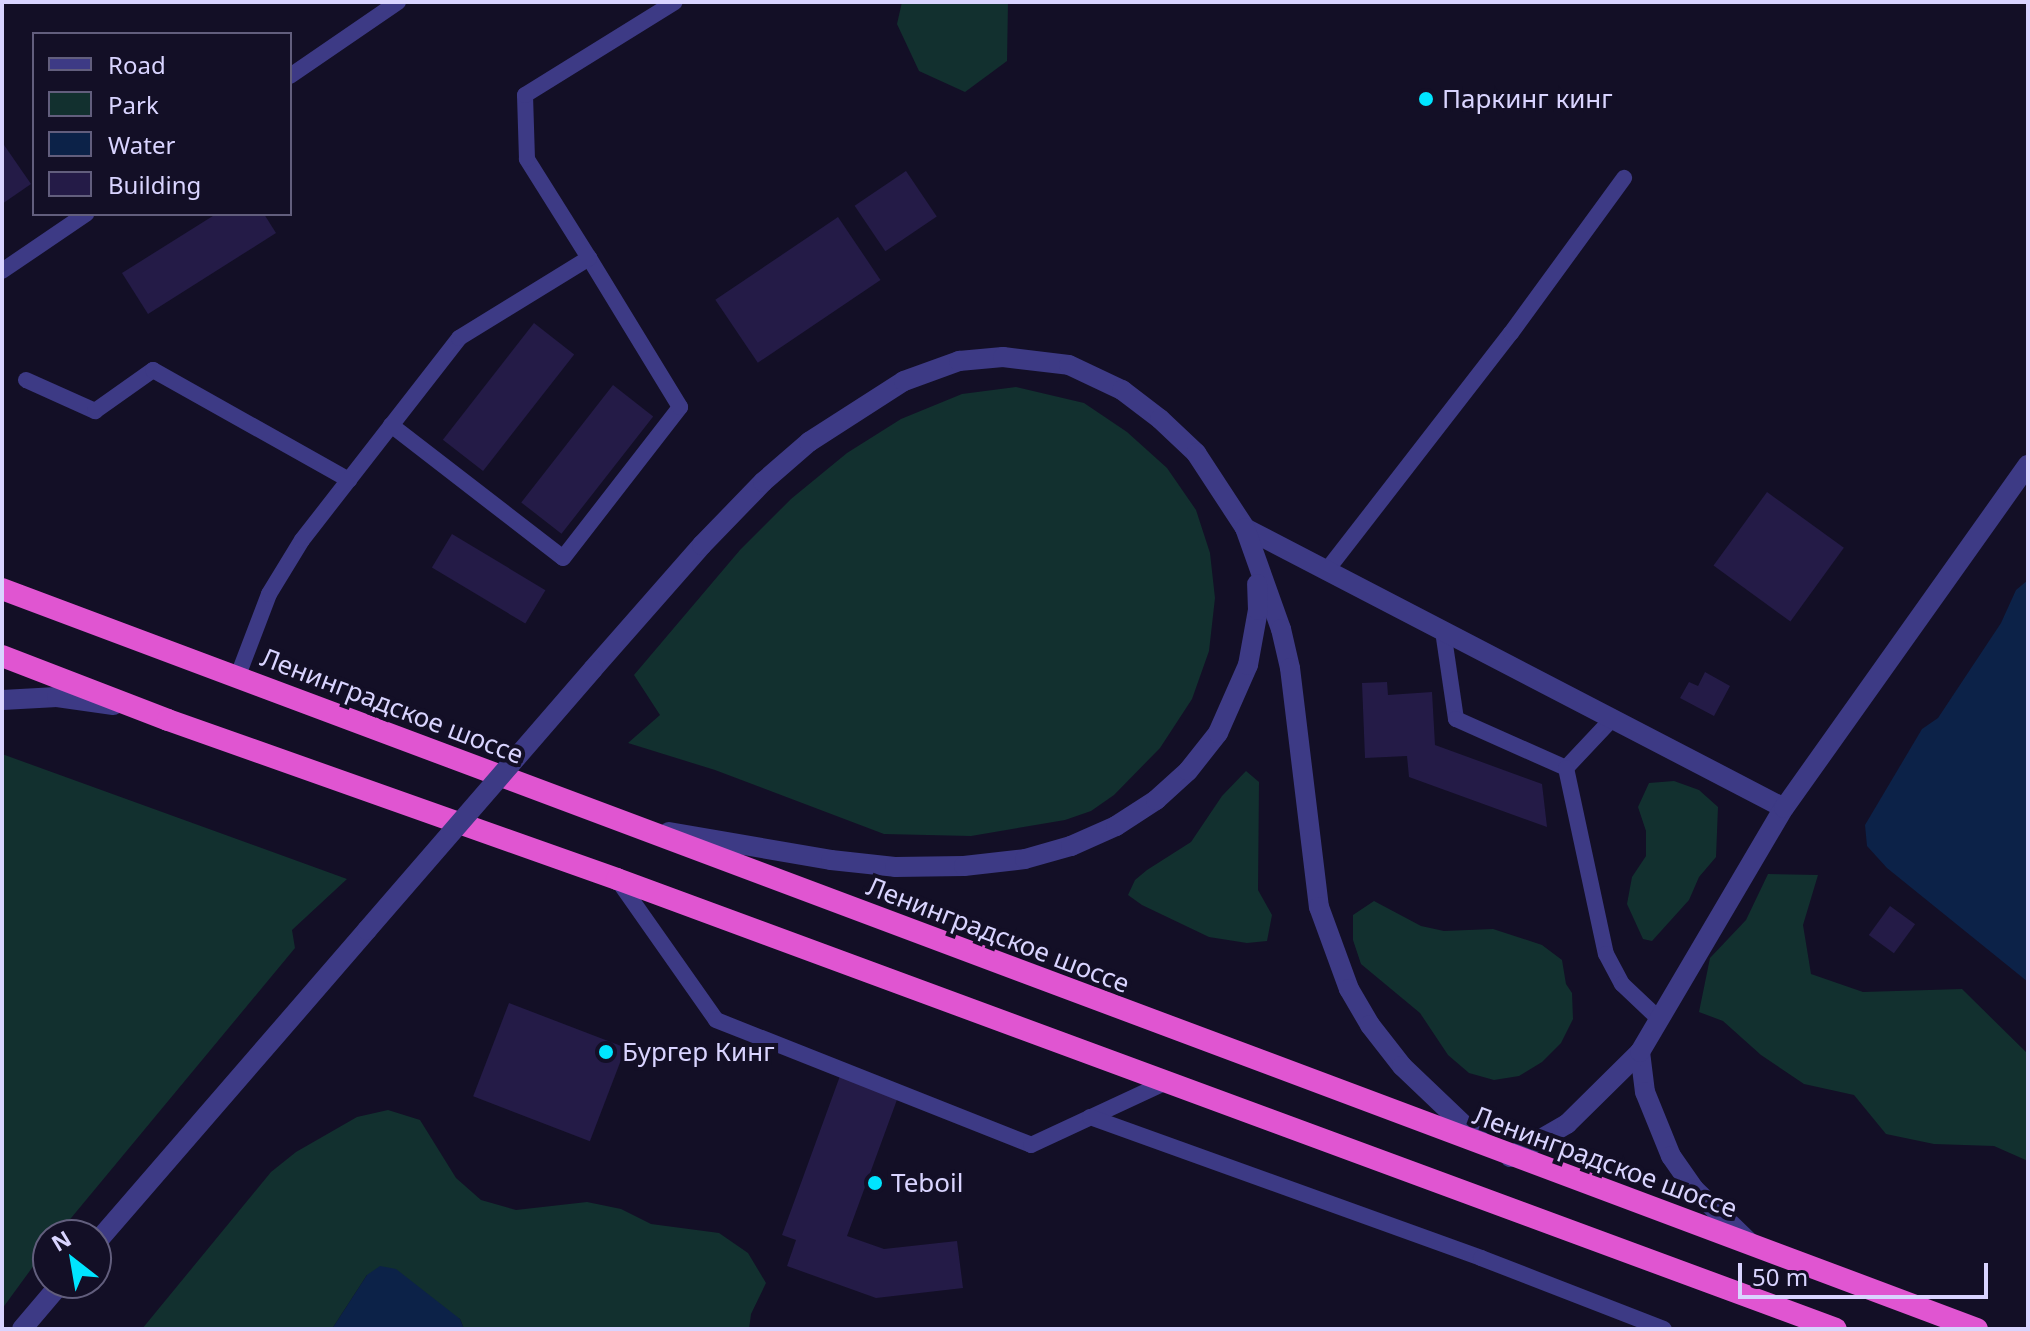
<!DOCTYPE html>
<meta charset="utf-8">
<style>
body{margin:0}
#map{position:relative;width:2030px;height:1331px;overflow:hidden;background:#130f26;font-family:"Noto Sans",sans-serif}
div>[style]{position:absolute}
.green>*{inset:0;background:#12302f}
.water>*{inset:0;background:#0c2248}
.building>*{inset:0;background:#241b47;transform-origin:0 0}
.service>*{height:16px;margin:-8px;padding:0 8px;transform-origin:8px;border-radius:8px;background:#3d3a85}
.minor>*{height:20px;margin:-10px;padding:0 10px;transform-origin:10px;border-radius:10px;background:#3d3a85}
.tertiary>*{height:20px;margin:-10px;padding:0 10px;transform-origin:10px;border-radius:10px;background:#3d3a85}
.trunk>*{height:22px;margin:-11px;padding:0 11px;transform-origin:11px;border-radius:11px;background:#e055d1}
.tertiary-bridge>*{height:20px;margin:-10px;padding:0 10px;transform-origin:10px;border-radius:10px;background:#3d3a85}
.dots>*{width:22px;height:22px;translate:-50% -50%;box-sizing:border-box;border:4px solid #130f26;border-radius:50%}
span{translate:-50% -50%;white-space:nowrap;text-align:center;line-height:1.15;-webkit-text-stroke:8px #130f26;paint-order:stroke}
.poi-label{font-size:26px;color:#d9d4ff}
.left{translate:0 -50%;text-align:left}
.street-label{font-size:26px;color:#d9d4ff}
.frame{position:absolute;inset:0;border:4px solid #d9d4ff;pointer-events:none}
.legend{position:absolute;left:32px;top:32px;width:260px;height:184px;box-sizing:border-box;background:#130f26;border:2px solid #625e7d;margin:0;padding:10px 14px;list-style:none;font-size:24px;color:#d9d4ff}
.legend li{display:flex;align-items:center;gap:16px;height:40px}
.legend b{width:40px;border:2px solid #625e7d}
.north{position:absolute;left:32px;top:1219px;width:80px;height:80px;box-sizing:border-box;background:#130f26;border:2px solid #625e7d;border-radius:50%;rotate:329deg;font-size:22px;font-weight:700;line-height:32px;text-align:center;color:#d9d4ff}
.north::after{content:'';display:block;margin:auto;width:28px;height:36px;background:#00e5ff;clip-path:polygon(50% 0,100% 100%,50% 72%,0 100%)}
.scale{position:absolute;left:1738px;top:1263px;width:250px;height:36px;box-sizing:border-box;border:4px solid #d9d4ff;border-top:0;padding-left:10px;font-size:24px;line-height:28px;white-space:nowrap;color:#d9d4ff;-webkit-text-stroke:6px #130f26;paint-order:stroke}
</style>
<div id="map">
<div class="green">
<i style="clip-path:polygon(902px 2px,1008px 2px,1007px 61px,965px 92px,919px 71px,897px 24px)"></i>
<i style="clip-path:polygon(1016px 387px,1084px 403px,1127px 432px,1167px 468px,1196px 510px,1210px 553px,1215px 598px,1209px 651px,1192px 699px,1160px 748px,1114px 795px,1091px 811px,1065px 820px,971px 836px,884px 834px,715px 770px,628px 743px,660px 715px,634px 675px,740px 550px,791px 499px,847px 453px,901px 419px,962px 394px)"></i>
<i style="clip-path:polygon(2px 754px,347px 879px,292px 930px,295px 948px,57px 1235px,48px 1235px,48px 1246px,2px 1309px)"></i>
<i style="clip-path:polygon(1246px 771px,1259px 782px,1258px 890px,1272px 915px,1267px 941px,1247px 943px,1209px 937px,1142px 905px,1128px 895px,1135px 880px,1147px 870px,1191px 842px,1222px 796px)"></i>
<i style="clip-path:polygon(1674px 781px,1699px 790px,1718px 807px,1716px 857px,1699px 877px,1689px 900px,1652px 941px,1643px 939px,1627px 904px,1632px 877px,1646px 856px,1646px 831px,1638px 807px,1649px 783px)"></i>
<i style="clip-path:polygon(1768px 874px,1818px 875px,1803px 925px,1811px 974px,1863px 992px,1962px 989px,2028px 1054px,2028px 1161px,1994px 1146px,1934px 1144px,1886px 1134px,1854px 1095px,1804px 1084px,1761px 1055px,1723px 1021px,1699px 1012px,1710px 958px,1746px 920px)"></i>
<i style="clip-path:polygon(1374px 901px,1421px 926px,1444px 931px,1493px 929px,1542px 945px,1562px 960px,1566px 984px,1572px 993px,1573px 1019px,1561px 1043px,1542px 1062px,1519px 1076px,1494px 1080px,1469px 1073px,1448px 1055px,1420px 1013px,1361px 964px,1353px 940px,1353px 915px)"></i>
<i style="clip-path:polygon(388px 1110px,420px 1120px,456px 1178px,481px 1200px,516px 1210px,587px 1202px,621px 1209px,651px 1224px,719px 1233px,748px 1253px,766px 1283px,751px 1314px,749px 1329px,464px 1329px,460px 1319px,367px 1275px,332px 1329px,142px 1329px,271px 1172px,296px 1152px,357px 1117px)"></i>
</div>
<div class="water">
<i style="clip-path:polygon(2028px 580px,2028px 982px,1887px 868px,1867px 846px,1865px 825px,1922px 729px,1938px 718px,2001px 623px,2016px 590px)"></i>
<i style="clip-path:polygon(380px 1266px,396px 1269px,460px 1319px,464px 1329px,332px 1329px,367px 1275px)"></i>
</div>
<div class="building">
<i style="clip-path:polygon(2px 142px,31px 184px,2px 204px)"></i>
<i style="left:906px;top:171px;width:55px;height:62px;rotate:56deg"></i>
<i style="clip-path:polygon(216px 214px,264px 214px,276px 233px,148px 314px,122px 273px)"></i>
<i style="left:838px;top:217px;width:76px;height:148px;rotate:56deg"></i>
<i style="left:534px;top:323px;width:51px;height:148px;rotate:38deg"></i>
<i style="left:613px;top:385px;width:51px;height:149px;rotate:38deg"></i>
<i style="left:1767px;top:492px;width:95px;height:91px;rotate:36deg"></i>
<i style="left:452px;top:534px;width:109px;height:39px;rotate:31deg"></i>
<i style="clip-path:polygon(1705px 672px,1730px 686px,1714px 716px,1680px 698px,1689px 682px,1698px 686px)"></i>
<i style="clip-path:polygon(1387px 682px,1388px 695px,1432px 692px,1435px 745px,1542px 784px,1547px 827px,1409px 777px,1407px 756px,1365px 758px,1362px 683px)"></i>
<i style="left:1890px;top:906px;width:31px;height:36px;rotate:36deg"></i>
<i style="left:509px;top:1003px;width:125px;height:100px;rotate:21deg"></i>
<i style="clip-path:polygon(840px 1076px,898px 1097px,847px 1236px,884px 1249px,957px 1241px,963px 1288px,876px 1298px,787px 1266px,796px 1240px,782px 1235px)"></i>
</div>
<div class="service">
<i style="left:290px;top:76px;width:131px;rotate:-34.4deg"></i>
<i style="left:2px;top:271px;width:102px;rotate:-34.2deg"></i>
<i style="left:26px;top:380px;width:76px;rotate:24.2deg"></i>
<i style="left:95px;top:411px;width:71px;rotate:-35.3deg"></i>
<i style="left:153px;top:370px;width:225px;rotate:29.3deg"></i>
<i style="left:391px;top:425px;width:217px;rotate:37.7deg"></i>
<i style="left:563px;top:558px;width:191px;rotate:-52.2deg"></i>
<i style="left:680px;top:407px;width:175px;rotate:-121.4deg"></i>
<i style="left:1327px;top:570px;width:300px;rotate:-52.2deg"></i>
<i style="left:1511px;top:333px;width:192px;rotate:-53.9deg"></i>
<i style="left:1443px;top:631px;width:89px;rotate:81.6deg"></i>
<i style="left:1456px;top:719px;width:120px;rotate:24deg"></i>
<i style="left:1566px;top:768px;width:67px;rotate:-46.8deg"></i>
<i style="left:237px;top:678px;width:90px;rotate:-69.1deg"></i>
<i style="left:269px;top:594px;width:63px;rotate:-58.6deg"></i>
<i style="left:302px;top:540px;width:256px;rotate:-52.1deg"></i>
<i style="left:459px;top:338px;width:153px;rotate:-31.6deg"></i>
<i style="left:589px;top:258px;width:117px;rotate:-122.1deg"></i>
<i style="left:527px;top:159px;width:64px;rotate:-91.8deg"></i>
<i style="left:525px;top:95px;width:176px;rotate:-31.8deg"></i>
<i style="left:1566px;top:768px;width:190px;rotate:77.9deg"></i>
<i style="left:1606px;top:954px;width:34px;rotate:62deg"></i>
<i style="left:1622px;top:984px;width:51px;rotate:43.4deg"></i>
<i style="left:617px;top:879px;width:172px;rotate:54.9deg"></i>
<i style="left:716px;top:1020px;width:339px;rotate:21.6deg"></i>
<i style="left:1031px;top:1145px;width:150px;rotate:-24.9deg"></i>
<i style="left:1090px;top:1117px;width:416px;rotate:19.8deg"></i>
<i style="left:1481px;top:1258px;width:196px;rotate:21.2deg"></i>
</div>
<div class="minor">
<i style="left:1245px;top:528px;width:607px;rotate:27.45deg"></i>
</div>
<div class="tertiary">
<i style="left:593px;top:669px;width:165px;rotate:-48.7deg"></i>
<i style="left:702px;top:545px;width:88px;rotate:-45.9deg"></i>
<i style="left:763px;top:482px;width:61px;rotate:-41deg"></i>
<i style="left:809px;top:442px;width:113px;rotate:-32.7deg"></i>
<i style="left:904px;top:381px;width:59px;rotate:-20deg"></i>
<i style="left:959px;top:361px;width:44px;rotate:-5.2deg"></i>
<i style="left:1003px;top:357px;width:66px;rotate:6.9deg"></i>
<i style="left:1069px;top:365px;width:59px;rotate:25.3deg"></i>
<i style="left:1122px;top:390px;width:48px;rotate:37.3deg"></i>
<i style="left:1160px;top:419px;width:50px;rotate:43.4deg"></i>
<i style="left:1196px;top:453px;width:90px;rotate:56.8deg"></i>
<i style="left:1245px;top:528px;width:107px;rotate:70.4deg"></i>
<i style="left:1281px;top:629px;width:40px;rotate:77deg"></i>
<i style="left:1290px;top:668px;width:241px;rotate:83.1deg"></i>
<i style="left:1319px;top:907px;width:87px;rotate:69.9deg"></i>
<i style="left:1349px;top:989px;width:42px;rotate:59.7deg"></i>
<i style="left:1370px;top:1025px;width:52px;rotate:52deg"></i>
<i style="left:1402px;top:1066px;width:113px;rotate:43.6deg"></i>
<i style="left:2px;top:700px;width:55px;rotate:-3.1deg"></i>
<i style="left:57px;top:697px;width:57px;rotate:8.1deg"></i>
<i style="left:669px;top:832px;width:164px;rotate:9.8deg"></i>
<i style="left:831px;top:860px;width:64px;rotate:6.2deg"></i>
<i style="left:895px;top:867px;width:69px;rotate:-0.8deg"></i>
<i style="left:964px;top:866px;width:61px;rotate:-6.5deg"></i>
<i style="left:1025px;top:859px;width:48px;rotate:-15.8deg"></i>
<i style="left:1071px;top:846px;width:49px;rotate:-24deg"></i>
<i style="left:1116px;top:826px;width:48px;rotate:-33deg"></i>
<i style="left:1156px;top:800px;width:43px;rotate:-42.2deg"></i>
<i style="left:1188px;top:771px;width:48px;rotate:-51.7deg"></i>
<i style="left:1218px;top:733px;width:74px;rotate:-66.2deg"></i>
<i style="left:1248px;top:665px;width:56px;rotate:-79.7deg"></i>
<i style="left:1258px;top:610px;width:26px;rotate:-92deg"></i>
<i style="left:1640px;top:1052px;width:40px;rotate:82.9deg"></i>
<i style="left:1645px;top:1092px;width:69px;rotate:67.9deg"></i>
<i style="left:1671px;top:1156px;width:40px;rotate:55.1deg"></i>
<i style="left:1694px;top:1189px;width:78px;rotate:44deg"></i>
<i style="left:1510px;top:1157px;width:66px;rotate:-30.1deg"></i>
<i style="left:1567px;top:1124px;width:103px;rotate:-44.6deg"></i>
<i style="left:1640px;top:1052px;width:283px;rotate:-59.5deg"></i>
<i style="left:1784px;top:808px;width:421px;rotate:-54.6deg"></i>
<i style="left:96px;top:1243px;width:414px;rotate:-49.1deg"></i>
<i style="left:22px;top:1329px;width:60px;rotate:-49.7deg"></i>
</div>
<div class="trunk">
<i style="left:2px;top:589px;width:2109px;rotate:20.54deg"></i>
<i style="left:2px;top:656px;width:178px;rotate:21.1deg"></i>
<i style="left:168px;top:720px;width:476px;rotate:19.5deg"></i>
<i style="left:617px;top:879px;width:1299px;rotate:20.26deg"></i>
</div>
<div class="tertiary-bridge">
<i style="left:367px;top:930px;width:345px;rotate:-49.1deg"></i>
</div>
<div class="dots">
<i style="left:1426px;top:99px;background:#00e5ff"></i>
<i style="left:606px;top:1052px;background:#00e5ff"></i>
<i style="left:875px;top:1183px;background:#00e5ff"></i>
</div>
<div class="poi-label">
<span class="left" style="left:1442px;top:99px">Паркинг кинг</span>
<span class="left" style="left:622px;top:1052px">Бургер Кинг</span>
<span class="left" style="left:891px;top:1183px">Teboil</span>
</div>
<div class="street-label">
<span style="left:392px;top:706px;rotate:21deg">Ленинградское шоссе</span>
<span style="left:998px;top:935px;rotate:21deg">Ленинградское шоссе</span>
<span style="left:1605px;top:1162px;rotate:20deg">Ленинградское шоссе</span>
</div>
<div class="frame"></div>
<ul class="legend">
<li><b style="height:10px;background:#3d3a85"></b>Road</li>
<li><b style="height:22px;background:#12302f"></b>Park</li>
<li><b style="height:22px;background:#0c2248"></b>Water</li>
<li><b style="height:22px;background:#241b47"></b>Building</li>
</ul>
<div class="north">N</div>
<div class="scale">50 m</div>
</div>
